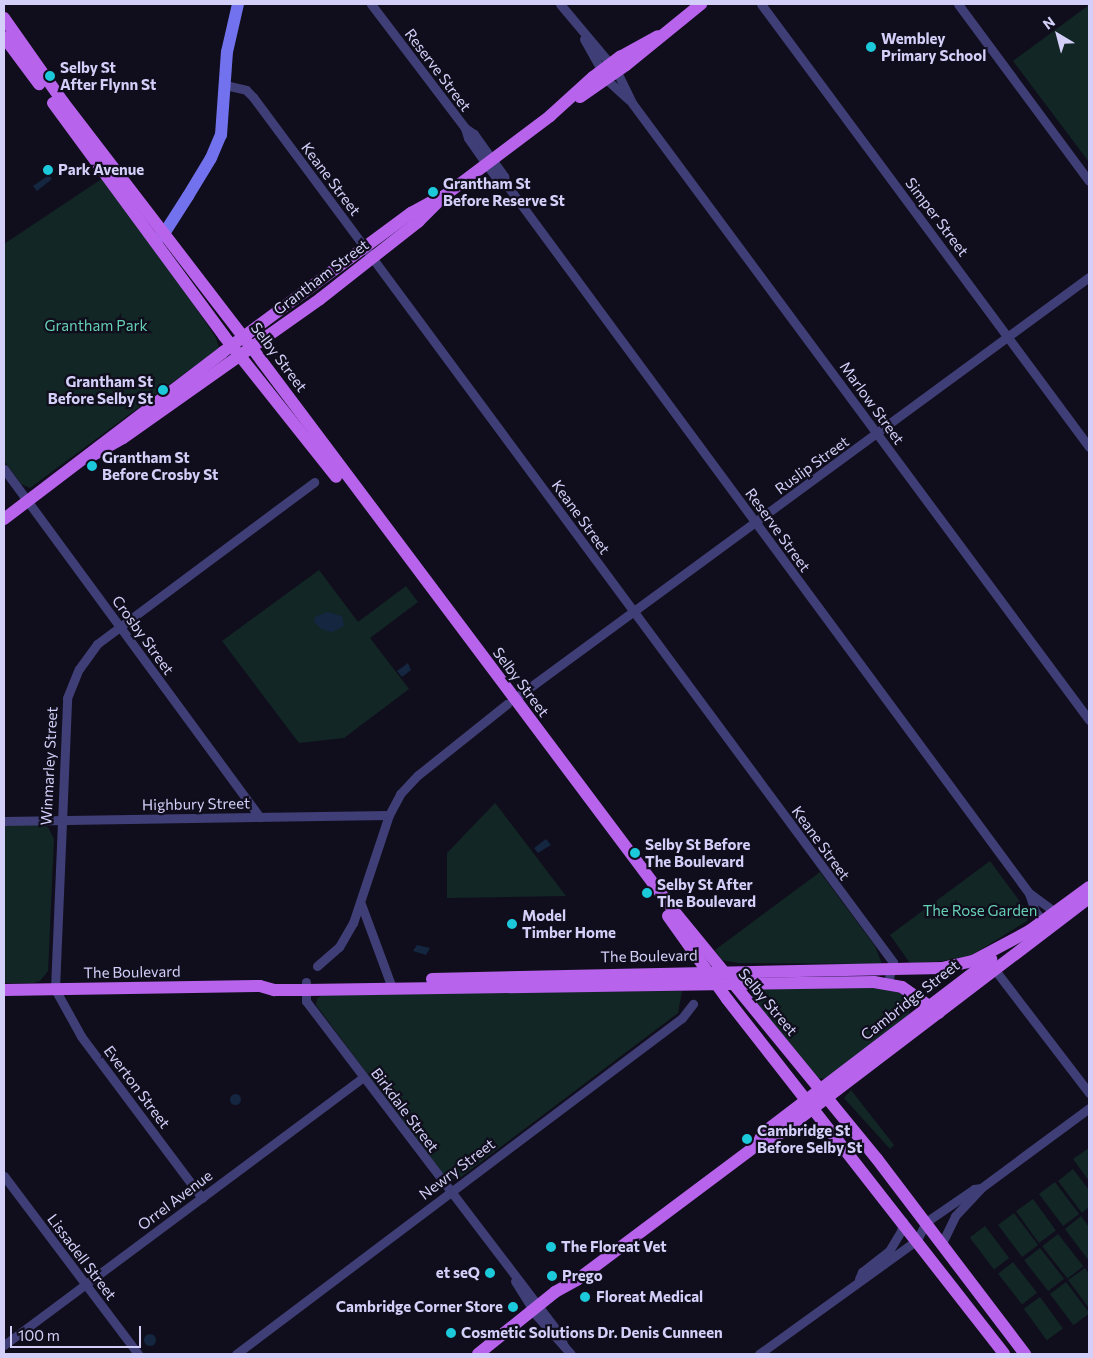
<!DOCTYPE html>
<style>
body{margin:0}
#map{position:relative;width:1093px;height:1358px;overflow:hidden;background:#100e1c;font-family:Commissioner,sans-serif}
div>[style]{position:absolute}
.green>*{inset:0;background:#122625;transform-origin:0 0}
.water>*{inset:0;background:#142640}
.round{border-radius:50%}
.street>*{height:9px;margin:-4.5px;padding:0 4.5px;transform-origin:4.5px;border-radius:4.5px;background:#403e76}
.secondary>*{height:12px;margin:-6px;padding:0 6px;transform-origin:6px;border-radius:6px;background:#7372ee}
.primary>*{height:12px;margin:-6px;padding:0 6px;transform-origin:6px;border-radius:6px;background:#b763ec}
.dots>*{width:14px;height:14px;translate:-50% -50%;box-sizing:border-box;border:2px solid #100e1c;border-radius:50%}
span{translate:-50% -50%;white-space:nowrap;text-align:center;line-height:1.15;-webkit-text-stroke:4.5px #100e1c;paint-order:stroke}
.poi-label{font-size:15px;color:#d3cff9;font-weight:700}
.left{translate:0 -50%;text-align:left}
.right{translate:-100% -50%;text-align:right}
.street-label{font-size:15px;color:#d3cff9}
.park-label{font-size:15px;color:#65cfb3}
.frame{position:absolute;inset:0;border:5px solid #d3cff9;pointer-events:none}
.north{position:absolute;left:1033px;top:10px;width:50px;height:50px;-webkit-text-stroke:4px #100e1c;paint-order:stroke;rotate:323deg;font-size:14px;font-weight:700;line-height:20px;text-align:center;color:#d3cff9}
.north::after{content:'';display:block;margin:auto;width:18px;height:22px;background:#d3cff9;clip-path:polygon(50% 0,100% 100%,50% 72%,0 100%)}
.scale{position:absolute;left:10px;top:1326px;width:131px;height:22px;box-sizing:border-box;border:2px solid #d3cff9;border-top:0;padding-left:6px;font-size:15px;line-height:18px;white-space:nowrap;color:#d3cff9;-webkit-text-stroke:4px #100e1c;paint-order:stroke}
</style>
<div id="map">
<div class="green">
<i style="clip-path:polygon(1089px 5px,1089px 162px,1013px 61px)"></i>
<i style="clip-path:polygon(103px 178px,183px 288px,216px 338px,219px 348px,30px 488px,21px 484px,4px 461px,4px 244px)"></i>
<i style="clip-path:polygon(319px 570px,358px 622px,406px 586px,418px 602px,370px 638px,409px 689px,344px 738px,299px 743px,222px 641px)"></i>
<i style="clip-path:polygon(495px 803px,496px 804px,566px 896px,447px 898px,447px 853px)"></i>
<i style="clip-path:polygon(4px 825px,42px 825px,48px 827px,54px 839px,48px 971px,40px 981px,34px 983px,4px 983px)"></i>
<i style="clip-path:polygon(990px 861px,1029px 914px,1027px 921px,972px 955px,943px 961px,910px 963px,890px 935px)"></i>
<i style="clip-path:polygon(820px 872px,875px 946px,882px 964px,738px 963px,722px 960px,715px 950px)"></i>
<i style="clip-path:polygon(868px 984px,897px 991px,909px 999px,911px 1008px,908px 1015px,826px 1079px,818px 1078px,750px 997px,756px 989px)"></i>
<i style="clip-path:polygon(682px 991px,678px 1013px,461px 1177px,451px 1179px,443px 1176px,316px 1005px,317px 999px,323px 994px)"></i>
<i style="clip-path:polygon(851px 1090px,894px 1145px,890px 1149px,844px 1098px)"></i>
<i style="clip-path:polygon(1089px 1148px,1089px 1181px,1073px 1159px)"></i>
<i style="clip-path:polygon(1073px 1169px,1089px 1190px,1089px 1207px,1082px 1213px,1058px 1181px)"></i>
<i style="left:1055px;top:1182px;width:40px;height:20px;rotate:53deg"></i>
<i style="left:1033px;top:1199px;width:39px;height:21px;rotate:54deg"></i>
<i style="left:1014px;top:1213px;width:40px;height:20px;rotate:53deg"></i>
<i style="clip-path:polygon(1081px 1216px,1089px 1227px,1089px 1261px,1065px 1229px)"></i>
<i style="left:985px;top:1226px;width:40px;height:19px;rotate:53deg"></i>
<i style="left:1058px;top:1234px;width:41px;height:20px;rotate:52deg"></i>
<i style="left:1040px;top:1248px;width:39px;height:20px;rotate:52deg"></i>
<i style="left:1013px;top:1262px;width:39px;height:19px;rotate:52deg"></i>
<i style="clip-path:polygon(1085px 1268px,1089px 1274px,1089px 1308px,1068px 1280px)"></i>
<i style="left:1066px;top:1282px;width:39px;height:20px;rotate:53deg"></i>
<i style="left:1040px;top:1297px;width:39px;height:20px;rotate:54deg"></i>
</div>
<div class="water">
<i style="clip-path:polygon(49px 175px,52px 179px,37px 191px,33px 186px)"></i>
<i style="clip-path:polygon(327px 612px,342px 616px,344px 626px,332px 632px,321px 629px,314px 622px,315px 617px)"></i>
<i style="clip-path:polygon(408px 663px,411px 670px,402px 677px,397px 671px)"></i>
<i style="clip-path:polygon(546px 839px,551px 845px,538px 853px,534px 848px)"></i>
<i style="clip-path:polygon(417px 945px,430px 948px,426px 955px,413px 951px)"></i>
<i class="round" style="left:229.5px;top:1093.5px;width:11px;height:11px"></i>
<i class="round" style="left:144px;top:1334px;width:12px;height:12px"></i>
</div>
<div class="street">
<i style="left:371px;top:4px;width:156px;rotate:52.8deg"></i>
<i style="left:465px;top:128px;width:11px;rotate:34deg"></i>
<i style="left:474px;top:134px;width:52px;rotate:54.5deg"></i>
<i style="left:504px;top:176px;width:8px;rotate:76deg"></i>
<i style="left:560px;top:4px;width:89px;rotate:50deg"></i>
<i style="left:617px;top:72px;width:34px;rotate:64deg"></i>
<i style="left:632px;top:103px;width:768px;rotate:53.47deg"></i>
<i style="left:761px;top:4px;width:551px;rotate:53.48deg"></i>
<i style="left:958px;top:4px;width:220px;rotate:53.5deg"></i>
<i style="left:584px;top:39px;width:47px;rotate:60.7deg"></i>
<i style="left:607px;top:80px;width:30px;rotate:42deg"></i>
<i style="left:225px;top:85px;width:22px;rotate:13deg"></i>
<i style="left:246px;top:90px;width:10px;rotate:45deg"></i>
<i style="left:253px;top:97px;width:188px;rotate:53.4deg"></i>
<i style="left:365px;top:248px;width:888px;rotate:53.52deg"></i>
<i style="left:893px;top:962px;width:21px;rotate:104deg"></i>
<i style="left:465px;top:128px;width:10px;rotate:73deg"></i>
<i style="left:468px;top:138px;width:32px;rotate:55deg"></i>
<i style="left:486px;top:164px;width:20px;rotate:53deg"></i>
<i style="left:498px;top:180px;width:9px;rotate:27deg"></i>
<i style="left:506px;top:184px;width:881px;rotate:53.59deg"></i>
<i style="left:1029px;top:893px;width:32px;rotate:36deg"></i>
<i style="left:4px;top:469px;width:432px;rotate:53.7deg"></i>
<i style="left:514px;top:699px;width:713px;rotate:-36.28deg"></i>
<i style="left:4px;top:821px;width:385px;rotate:-0.9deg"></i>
<i style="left:1029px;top:893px;width:19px;rotate:72deg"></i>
<i style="left:1035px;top:911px;width:18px;rotate:52deg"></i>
<i style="left:361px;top:904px;width:90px;rotate:69.7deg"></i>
<i style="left:317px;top:966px;width:29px;rotate:-41deg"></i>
<i style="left:339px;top:947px;width:28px;rotate:-60deg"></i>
<i style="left:353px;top:923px;width:114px;rotate:-71.6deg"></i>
<i style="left:389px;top:815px;width:24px;rotate:-62deg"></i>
<i style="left:400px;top:794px;width:26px;rotate:-47deg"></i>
<i style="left:418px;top:775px;width:114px;rotate:-38.6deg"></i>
<i style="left:995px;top:970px;width:155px;rotate:52.6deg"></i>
<i style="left:306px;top:982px;width:19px;rotate:90deg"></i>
<i style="left:306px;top:1001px;width:415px;rotate:52.7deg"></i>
<i style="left:557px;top:1331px;width:17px;rotate:65deg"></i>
<i style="left:4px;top:1176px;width:223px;rotate:53deg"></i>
<i style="left:202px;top:1198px;width:202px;rotate:-126.8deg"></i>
<i style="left:81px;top:1036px;width:54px;rotate:-119deg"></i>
<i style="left:55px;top:989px;width:291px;rotate:-87.6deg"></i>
<i style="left:67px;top:698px;width:31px;rotate:-68deg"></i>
<i style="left:79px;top:669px;width:31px;rotate:-54deg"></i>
<i style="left:97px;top:644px;width:271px;rotate:-36.7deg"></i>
<i style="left:942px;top:1243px;width:30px;rotate:-64deg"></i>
<i style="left:955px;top:1216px;width:38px;rotate:-47deg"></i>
<i style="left:981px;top:1188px;width:134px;rotate:-36.5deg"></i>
<i style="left:859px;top:1279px;width:8px;rotate:-67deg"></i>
<i style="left:862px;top:1272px;width:34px;rotate:-38deg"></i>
<i style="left:889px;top:1251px;width:23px;rotate:-59deg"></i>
<i style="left:901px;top:1231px;width:10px;rotate:-79deg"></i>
<i style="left:515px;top:1281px;width:40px;rotate:58deg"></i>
<i style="left:536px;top:1315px;width:52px;rotate:48.1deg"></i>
<i style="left:4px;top:1345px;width:448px;rotate:-36.7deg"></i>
<i style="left:236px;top:1354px;width:558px;rotate:-36.99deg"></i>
<i style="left:682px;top:1018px;width:18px;rotate:-52deg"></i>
<i style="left:759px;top:1354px;width:195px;rotate:-35.8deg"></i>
<i style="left:917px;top:1240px;width:20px;rotate:-63deg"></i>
<i style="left:926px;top:1222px;width:58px;rotate:-34.5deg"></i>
<i style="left:974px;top:1189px;width:7px;rotate:-8deg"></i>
</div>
<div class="secondary">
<i style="left:156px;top:240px;width:12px;rotate:-42deg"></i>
<i style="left:165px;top:232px;width:43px;rotate:-57.4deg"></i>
<i style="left:188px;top:196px;width:44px;rotate:-58.8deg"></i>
<i style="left:211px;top:158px;width:25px;rotate:-67deg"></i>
<i style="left:221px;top:135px;width:83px;rotate:-85.9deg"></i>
<i style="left:227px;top:52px;width:49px;rotate:-77.1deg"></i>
</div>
<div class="primary">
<i style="left:4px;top:18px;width:103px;rotate:54.9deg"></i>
<i style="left:63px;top:102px;width:310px;rotate:52.5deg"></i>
<i style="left:252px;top:348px;width:704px;rotate:53.15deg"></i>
<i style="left:674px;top:911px;width:320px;rotate:50.7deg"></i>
<i style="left:877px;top:1159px;width:245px;rotate:52.8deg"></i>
<i style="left:4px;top:37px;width:59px;rotate:53.3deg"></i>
<i style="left:580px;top:97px;width:56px;rotate:-34.8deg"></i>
<i style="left:626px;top:65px;width:97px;rotate:-39.1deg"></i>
<i style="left:53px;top:103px;width:289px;rotate:53.7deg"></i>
<i style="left:224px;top:336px;width:180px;rotate:51.5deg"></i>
<i style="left:86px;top:459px;width:43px;rotate:-29.6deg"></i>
<i style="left:123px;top:438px;width:241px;rotate:-35.2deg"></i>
<i style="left:320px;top:299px;width:125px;rotate:-38.2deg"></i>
<i style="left:418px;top:222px;width:37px;rotate:-45deg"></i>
<i style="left:444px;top:196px;width:133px;rotate:-37deg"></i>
<i style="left:550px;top:116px;width:58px;rotate:-42.2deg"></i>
<i style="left:593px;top:77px;width:34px;rotate:-37deg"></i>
<i style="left:620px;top:57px;width:43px;rotate:-28.9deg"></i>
<i style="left:4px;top:519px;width:275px;rotate:-37.3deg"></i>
<i style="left:223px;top:352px;width:234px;rotate:-36.5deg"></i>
<i style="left:411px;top:213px;width:25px;rotate:-29deg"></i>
<i style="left:668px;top:916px;width:102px;rotate:54.6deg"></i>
<i style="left:727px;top:999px;width:450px;rotate:52deg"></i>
<i style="left:1025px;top:934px;width:79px;rotate:-36.3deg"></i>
<i style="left:432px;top:979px;width:510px;rotate:-1.24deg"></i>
<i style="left:942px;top:968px;width:32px;rotate:-13deg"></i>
<i style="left:973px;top:961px;width:66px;rotate:-28.1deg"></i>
<i style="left:4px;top:990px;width:256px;rotate:-0.9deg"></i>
<i style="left:260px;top:986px;width:15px;rotate:16deg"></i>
<i style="left:274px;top:990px;width:32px"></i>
<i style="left:306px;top:990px;width:568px;rotate:-0.81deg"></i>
<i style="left:874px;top:982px;width:28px;rotate:10deg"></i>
<i style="left:902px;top:987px;width:45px;rotate:35.1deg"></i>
<i style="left:757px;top:1145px;width:13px;rotate:-63deg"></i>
<i style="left:763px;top:1133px;width:287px;rotate:-37.3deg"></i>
<i style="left:478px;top:1354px;width:99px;rotate:-38.8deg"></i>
<i style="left:555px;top:1292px;width:26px;rotate:-29deg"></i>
<i style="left:578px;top:1279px;width:224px;rotate:-36.8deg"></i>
<i style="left:757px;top:1145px;width:14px;rotate:-17deg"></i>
<i style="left:770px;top:1141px;width:401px;rotate:-37.3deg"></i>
</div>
<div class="dots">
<i style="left:871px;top:47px;background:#1bc9da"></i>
<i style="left:50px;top:76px;background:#1bc9da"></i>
<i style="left:48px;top:170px;background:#1bc9da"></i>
<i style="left:433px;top:192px;background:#1bc9da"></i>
<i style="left:163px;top:390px;background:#1bc9da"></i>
<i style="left:92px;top:466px;background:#1bc9da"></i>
<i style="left:635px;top:853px;background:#1bc9da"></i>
<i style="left:647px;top:893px;background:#1bc9da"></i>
<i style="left:512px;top:924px;background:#1bc9da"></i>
<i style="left:747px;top:1139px;background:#1bc9da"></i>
<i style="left:551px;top:1247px;background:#1bc9da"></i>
<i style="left:490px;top:1273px;background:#1bc9da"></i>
<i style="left:552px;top:1276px;background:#1bc9da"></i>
<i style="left:585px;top:1297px;background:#1bc9da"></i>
<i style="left:513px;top:1307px;background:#1bc9da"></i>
<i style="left:451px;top:1333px;background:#1bc9da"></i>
</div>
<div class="poi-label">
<span class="left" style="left:881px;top:47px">Wembley<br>Primary School</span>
<span class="left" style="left:60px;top:76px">Selby St<br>After Flynn St</span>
<span class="left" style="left:58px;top:170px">Park Avenue</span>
<span class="left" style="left:443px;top:192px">Grantham St<br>Before Reserve St</span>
<span class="right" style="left:153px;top:390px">Grantham St<br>Before Selby St</span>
<span class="left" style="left:102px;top:466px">Grantham St<br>Before Crosby St</span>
<span class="left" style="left:645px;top:853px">Selby St Before<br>The Boulevard</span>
<span class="left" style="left:657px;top:893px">Selby St After<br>The Boulevard</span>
<span class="left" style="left:522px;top:924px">Model<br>Timber Home</span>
<span class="left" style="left:757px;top:1139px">Cambridge St<br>Before Selby St</span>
<span class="left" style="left:561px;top:1247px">The Floreat Vet</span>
<span class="right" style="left:480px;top:1273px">et seQ</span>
<span class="left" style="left:562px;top:1276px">Prego</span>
<span class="left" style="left:596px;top:1297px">Floreat Medical</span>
<span class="right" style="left:503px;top:1307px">Cambridge Corner Store</span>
<span class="left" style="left:461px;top:1333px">Cosmetic Solutions Dr. Denis Cunneen</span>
</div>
<div class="street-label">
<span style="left:438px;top:70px;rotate:53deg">Reserve Street</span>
<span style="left:331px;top:179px;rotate:53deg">Keane Street</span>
<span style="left:937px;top:217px;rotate:53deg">Simper Street</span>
<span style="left:321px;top:277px;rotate:-37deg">Grantham Street</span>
<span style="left:279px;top:357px;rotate:53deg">Selby Street</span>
<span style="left:872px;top:403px;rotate:54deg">Marlow Street</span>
<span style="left:812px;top:465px;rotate:-36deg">Ruslip Street</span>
<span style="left:581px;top:517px;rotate:54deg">Keane Street</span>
<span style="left:778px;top:530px;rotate:54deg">Reserve Street</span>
<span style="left:143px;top:635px;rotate:54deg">Crosby Street</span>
<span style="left:521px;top:682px;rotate:53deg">Selby Street</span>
<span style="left:49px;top:766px;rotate:-87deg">Winmarley Street</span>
<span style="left:196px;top:804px;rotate:-1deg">Highbury Street</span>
<span style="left:821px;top:843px;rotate:54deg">Keane Street</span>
<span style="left:649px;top:956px;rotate:-1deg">The Boulevard</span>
<span style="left:132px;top:972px;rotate:-1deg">The Boulevard</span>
<span style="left:910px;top:1000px;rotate:-38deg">Cambridge Street</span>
<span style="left:768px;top:1002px;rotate:50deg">Selby Street</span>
<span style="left:137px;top:1087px;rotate:53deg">Everton Street</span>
<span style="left:405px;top:1110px;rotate:53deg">Birkdale Street</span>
<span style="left:457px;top:1169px;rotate:-37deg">Newry Street</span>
<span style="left:175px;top:1200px;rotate:-37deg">Orrel Avenue</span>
<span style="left:82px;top:1257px;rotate:53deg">Lissadell Street</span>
</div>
<div class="park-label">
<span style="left:96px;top:326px">Grantham Park</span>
<span style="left:980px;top:911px">The Rose Garden</span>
</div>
<div class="frame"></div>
<div class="north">N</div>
<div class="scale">100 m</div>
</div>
